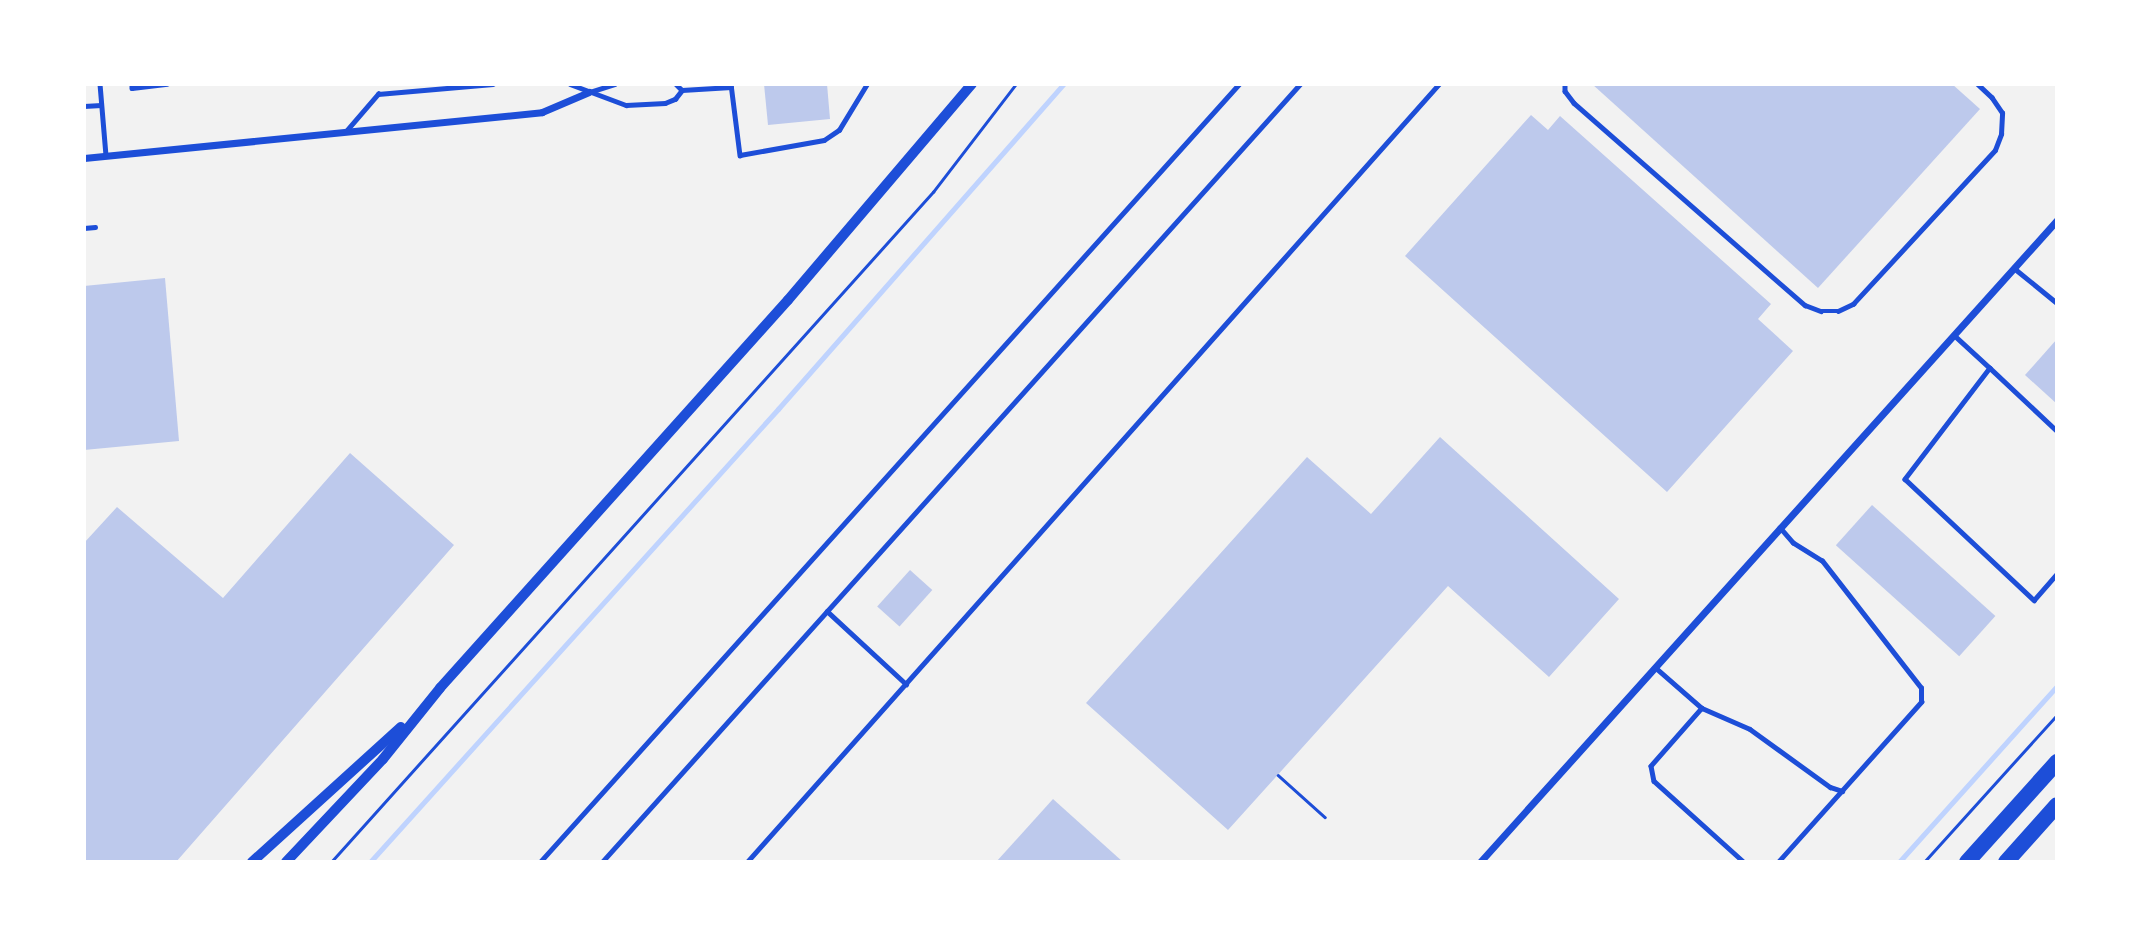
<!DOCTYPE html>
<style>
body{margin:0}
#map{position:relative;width:2141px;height:946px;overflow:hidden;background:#f2f2f2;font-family:"Crimson Pro",serif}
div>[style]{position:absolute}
.stream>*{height:5px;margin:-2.5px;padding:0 2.5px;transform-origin:2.5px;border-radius:2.5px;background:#bfd3fe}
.building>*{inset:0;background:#bdc9ec;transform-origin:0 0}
.path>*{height:2.5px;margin:-1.25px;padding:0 1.25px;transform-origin:1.25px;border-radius:1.25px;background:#1d4ed8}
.service>*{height:4.5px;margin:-2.25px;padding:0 2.25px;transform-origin:2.25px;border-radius:2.25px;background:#1d4ed8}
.minor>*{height:7px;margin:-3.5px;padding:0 3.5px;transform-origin:3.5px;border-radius:3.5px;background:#1d4ed8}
.tertiary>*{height:10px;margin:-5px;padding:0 5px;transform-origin:5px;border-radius:5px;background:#1d4ed8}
.motorway>*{height:16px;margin:-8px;padding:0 8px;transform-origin:8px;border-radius:8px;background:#1d4ed8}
span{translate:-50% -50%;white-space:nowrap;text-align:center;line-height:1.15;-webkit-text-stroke:7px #fff;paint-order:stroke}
.frame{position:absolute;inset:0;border:86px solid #fff;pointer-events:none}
</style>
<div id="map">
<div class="stream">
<i style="left:370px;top:862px;width:610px;rotate:-47.99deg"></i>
<i style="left:778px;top:409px;width:433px;rotate:-48.7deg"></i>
<i style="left:1899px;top:862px;width:237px;rotate:-48.1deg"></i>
</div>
<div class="building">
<i style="clip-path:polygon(764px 84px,827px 84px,830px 119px,768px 125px)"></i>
<i style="clip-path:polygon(1592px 84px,1952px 84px,1980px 109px,1818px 288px)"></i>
<i style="clip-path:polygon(1531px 115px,1548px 130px,1560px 116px,1771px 304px,1758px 319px,1793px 351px,1667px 492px,1405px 256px)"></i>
<i style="clip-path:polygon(165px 278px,179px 441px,84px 450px,84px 286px)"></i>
<i style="clip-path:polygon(2057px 339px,2057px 404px,2025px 375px)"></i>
<i style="clip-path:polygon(1440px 437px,1619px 599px,1549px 677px,1448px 586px,1228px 830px,1086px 703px,1307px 457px,1371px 514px)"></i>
<i style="clip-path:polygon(350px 453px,454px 545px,176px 862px,84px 862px,84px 543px,117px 507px,223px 598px)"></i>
<i style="left:1872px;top:505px;width:166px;height:54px;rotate:42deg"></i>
<i style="left:910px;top:570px;width:30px;height:49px;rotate:42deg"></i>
<i style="clip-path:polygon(1053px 799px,1123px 862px,996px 862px)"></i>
</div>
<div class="path">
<i style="left:1278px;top:775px;width:63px;rotate:41.8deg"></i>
<i style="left:331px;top:862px;width:901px;rotate:-48.06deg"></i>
<i style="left:933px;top:192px;width:136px;rotate:-52.5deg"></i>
<i style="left:1924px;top:862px;width:198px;rotate:-47.9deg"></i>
</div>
<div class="service">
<i style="left:100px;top:84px;width:72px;rotate:85.2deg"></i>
<i style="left:132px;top:84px;width:4px;rotate:90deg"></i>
<i style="left:132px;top:88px;width:35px;rotate:-7deg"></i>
<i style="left:570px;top:84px;width:60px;rotate:20.6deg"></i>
<i style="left:626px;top:105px;width:39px;rotate:-3deg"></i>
<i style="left:665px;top:103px;width:11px;rotate:-22deg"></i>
<i style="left:675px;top:99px;width:11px;rotate:-52deg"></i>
<i style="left:682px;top:90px;width:49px;rotate:-3.5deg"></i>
<i style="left:676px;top:84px;width:8px;rotate:45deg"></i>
<i style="left:731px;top:84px;width:72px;rotate:82.8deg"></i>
<i style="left:740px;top:155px;width:85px;rotate:-10.1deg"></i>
<i style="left:824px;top:140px;width:18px;rotate:-34deg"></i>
<i style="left:839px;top:130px;width:54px;rotate:-58.7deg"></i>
<i style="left:1565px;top:84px;width:7px;rotate:90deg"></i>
<i style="left:1565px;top:91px;width:15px;rotate:53deg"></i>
<i style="left:1574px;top:103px;width:307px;rotate:41.2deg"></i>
<i style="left:1805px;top:305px;width:17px;rotate:21deg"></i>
<i style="left:1821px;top:311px;width:17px"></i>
<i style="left:1838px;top:311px;width:17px;rotate:-25deg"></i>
<i style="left:1853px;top:304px;width:209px;rotate:-47.3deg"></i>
<i style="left:1995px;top:150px;width:17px;rotate:-69deg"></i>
<i style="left:2001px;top:134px;width:21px;rotate:-87deg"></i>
<i style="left:2002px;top:113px;width:18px;rotate:-124deg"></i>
<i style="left:1992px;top:98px;width:21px;rotate:-137deg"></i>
<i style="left:590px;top:92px;width:26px;rotate:-18deg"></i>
<i style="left:84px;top:106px;width:17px;rotate:-3deg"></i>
<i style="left:347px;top:130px;width:48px;rotate:-49.3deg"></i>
<i style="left:378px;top:94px;width:115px;rotate:-5deg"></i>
<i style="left:84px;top:228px;width:11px;rotate:-5deg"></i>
<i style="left:2014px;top:268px;width:55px;rotate:39.1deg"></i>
<i style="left:1954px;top:335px;width:49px;rotate:42.5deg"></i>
<i style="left:1990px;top:368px;width:140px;rotate:127.4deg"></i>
<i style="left:1905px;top:479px;width:177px;rotate:43.2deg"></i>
<i style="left:2034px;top:600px;width:35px;rotate:-49deg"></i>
<i style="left:1990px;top:368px;width:92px;rotate:43.2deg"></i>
<i style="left:827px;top:611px;width:108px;rotate:42.7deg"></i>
<i style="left:1656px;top:668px;width:61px;rotate:41deg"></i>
<i style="left:1702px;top:708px;width:52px;rotate:23.6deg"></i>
<i style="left:1750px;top:729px;width:99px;rotate:35.9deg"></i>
<i style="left:1830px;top:787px;width:13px;rotate:18deg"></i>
<i style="left:1702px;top:708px;width:77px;rotate:131.3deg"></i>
<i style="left:1651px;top:766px;width:15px;rotate:79deg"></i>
<i style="left:1654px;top:781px;width:121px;rotate:42deg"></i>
<i style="left:540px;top:862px;width:1046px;rotate:-48.06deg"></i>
<i style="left:602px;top:862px;width:1045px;rotate:-48.1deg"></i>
<i style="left:747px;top:862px;width:1041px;rotate:-48.35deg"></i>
<i style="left:1778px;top:862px;width:215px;rotate:-48.2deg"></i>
<i style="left:1921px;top:702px;width:14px;rotate:-90deg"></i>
<i style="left:1921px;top:688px;width:161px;rotate:-127.9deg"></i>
<i style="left:1822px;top:561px;width:34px;rotate:-148deg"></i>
<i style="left:1793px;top:543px;width:20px;rotate:-131deg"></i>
</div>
<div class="minor">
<i style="left:84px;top:158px;width:460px;rotate:-5.7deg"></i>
<i style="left:542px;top:112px;width:51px;rotate:-23.1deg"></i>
<i style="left:1480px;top:862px;width:863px;rotate:-48.05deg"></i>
</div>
<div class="tertiary">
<i style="left:252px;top:862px;width:201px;rotate:-42.2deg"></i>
<i style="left:286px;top:862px;width:141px;rotate:-46.7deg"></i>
<i style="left:383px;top:759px;width:91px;rotate:-51.2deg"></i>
<i style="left:440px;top:688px;width:521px;rotate:-48.11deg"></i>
<i style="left:788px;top:300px;width:284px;rotate:-49.6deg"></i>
</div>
<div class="motorway">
<i style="left:1967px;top:862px;width:135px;rotate:-48deg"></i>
<i style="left:2006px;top:862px;width:76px;rotate:-48.2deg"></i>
</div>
<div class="frame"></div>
</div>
